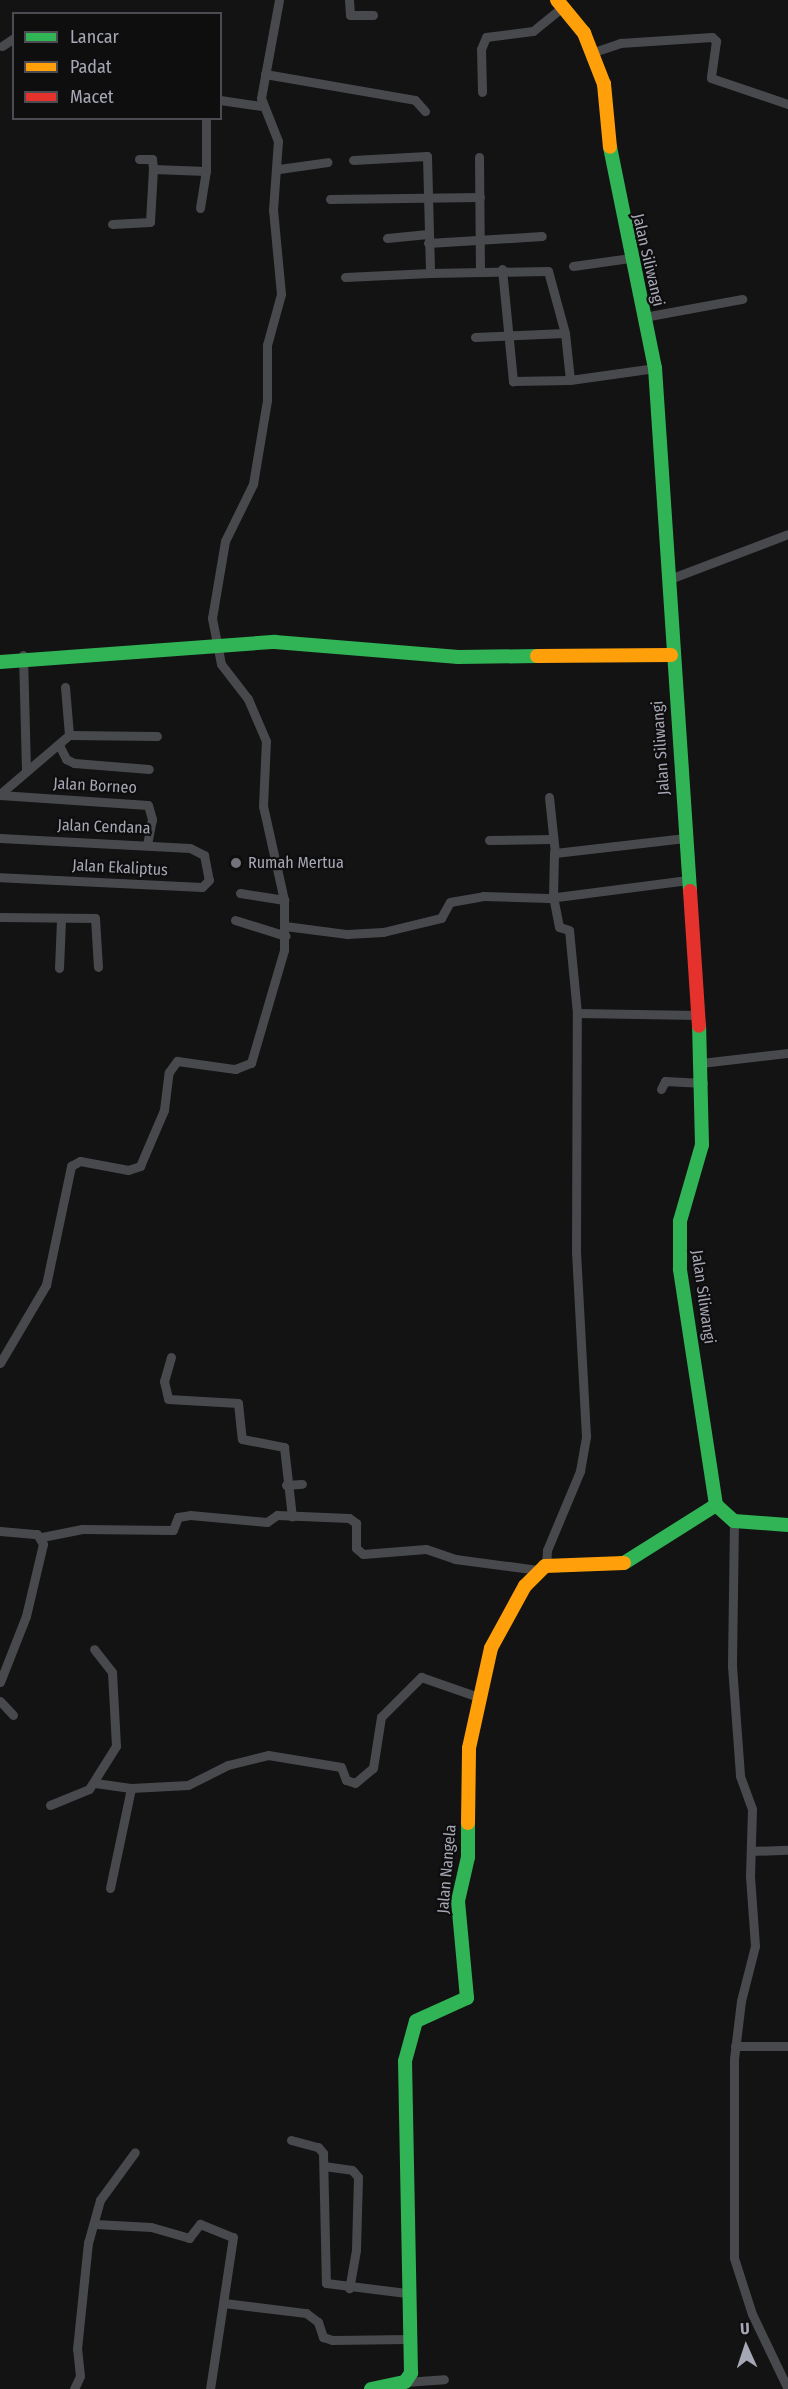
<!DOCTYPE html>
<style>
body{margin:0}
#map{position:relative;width:788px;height:2389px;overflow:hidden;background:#131314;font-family:"Fira Sans Condensed",sans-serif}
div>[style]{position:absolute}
.street>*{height:9px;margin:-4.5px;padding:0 4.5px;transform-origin:4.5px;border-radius:4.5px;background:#48494c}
.fast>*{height:14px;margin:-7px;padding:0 7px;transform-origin:7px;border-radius:7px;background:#30b455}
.slow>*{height:14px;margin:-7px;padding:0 7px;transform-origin:7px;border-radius:7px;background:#ff9f0a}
.jam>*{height:14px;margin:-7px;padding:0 7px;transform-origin:7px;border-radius:7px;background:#e5322d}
.dots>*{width:16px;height:16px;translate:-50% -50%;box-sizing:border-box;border:3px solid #0e0e0f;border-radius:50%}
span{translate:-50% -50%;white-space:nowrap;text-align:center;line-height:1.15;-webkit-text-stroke:4.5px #0e0e0f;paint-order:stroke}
.street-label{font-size:16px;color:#a6a7b4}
.poi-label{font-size:16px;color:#a6a7b4}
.left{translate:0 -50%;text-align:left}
.legend{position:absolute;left:12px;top:12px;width:210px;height:108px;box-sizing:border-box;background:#0e0e0f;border:2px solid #4b4b51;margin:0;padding:8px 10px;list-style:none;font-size:18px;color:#a6a7b4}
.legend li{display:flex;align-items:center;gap:12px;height:30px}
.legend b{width:30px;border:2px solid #4b4b51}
.north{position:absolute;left:716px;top:2317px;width:60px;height:60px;-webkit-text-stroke:4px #0e0e0f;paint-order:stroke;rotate:357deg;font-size:16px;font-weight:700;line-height:24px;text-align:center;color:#a6a7b4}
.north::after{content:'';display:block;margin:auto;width:21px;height:27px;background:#a6a7b4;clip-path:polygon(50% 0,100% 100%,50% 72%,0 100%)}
</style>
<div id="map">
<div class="street">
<i style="left:349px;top:0;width:15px;rotate:86deg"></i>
<i style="left:350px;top:15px;width:23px"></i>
<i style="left:2px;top:46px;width:14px;rotate:-34deg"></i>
<i style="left:594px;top:52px;width:28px;rotate:-19deg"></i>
<i style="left:620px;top:43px;width:92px;rotate:-3.7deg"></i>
<i style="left:712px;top:37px;width:6px;rotate:45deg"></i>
<i style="left:716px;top:41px;width:37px;rotate:98deg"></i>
<i style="left:711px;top:78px;width:81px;rotate:18.7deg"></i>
<i style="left:265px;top:74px;width:152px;rotate:9.8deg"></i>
<i style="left:415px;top:100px;width:15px;rotate:48deg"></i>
<i style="left:482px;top:92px;width:43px;rotate:-91.3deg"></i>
<i style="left:481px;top:49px;width:13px;rotate:-67deg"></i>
<i style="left:486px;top:37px;width:47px;rotate:-7.3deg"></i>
<i style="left:533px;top:31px;width:38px;rotate:-39deg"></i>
<i style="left:220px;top:100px;width:41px;rotate:8.3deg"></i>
<i style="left:479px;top:157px;width:113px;rotate:89.5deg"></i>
<i style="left:139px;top:159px;width:13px"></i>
<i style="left:152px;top:159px;width:10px;rotate:84deg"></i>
<i style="left:153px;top:169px;width:53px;rotate:2.2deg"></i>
<i style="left:206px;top:171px;width:53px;rotate:-90deg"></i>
<i style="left:353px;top:160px;width:74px;rotate:-3.1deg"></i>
<i style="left:427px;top:156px;width:117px;rotate:88.5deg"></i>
<i style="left:430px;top:273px;width:118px;rotate:-1deg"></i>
<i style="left:548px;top:271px;width:64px;rotate:74.7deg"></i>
<i style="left:565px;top:333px;width:47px;rotate:83.9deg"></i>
<i style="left:570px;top:380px;width:86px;rotate:-8deg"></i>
<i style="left:279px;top:169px;width:49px;rotate:-8.1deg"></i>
<i style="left:330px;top:199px;width:150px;rotate:-0.8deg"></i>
<i style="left:200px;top:208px;width:37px;rotate:-81deg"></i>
<i style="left:112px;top:224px;width:38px;rotate:-3deg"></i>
<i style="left:150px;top:222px;width:53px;rotate:-86.8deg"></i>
<i style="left:387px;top:238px;width:41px;rotate:-5.6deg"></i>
<i style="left:428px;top:243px;width:114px;rotate:-3.5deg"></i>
<i style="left:573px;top:266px;width:59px;rotate:-7.9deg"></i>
<i style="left:502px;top:269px;width:113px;rotate:84.4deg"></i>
<i style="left:513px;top:381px;width:57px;rotate:-1deg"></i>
<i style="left:345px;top:277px;width:85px;rotate:-2.7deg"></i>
<i style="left:644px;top:317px;width:100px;rotate:-10.4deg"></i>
<i style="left:475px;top:337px;width:90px;rotate:-2.5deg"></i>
<i style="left:667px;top:580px;width:129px;rotate:-20.8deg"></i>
<i style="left:23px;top:655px;width:114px;rotate:88.5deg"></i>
<i style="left:65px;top:687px;width:48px;rotate:85.2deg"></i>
<i style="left:69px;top:735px;width:88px;rotate:0.7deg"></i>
<i style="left:59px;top:745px;width:16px;rotate:63deg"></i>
<i style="left:66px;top:759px;width:9px;rotate:27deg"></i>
<i style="left:74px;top:763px;width:75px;rotate:4.6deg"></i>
<i style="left:0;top:794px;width:91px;rotate:-40.5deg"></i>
<i style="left:0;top:795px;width:148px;rotate:3.9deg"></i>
<i style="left:148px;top:805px;width:15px;rotate:74deg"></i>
<i style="left:152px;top:819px;width:25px;rotate:101deg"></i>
<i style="left:549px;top:797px;width:56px;rotate:83.9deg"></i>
<i style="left:555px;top:853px;width:131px;rotate:-6.6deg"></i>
<i style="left:0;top:838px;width:190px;rotate:3deg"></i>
<i style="left:190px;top:848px;width:16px;rotate:27deg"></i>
<i style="left:204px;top:855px;width:25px;rotate:79deg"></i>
<i style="left:209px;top:880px;width:10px;rotate:135deg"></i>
<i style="left:202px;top:887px;width:202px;rotate:-177.2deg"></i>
<i style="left:489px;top:840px;width:63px;rotate:-0.9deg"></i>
<i style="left:240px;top:893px;width:45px;rotate:9deg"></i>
<i style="left:0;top:917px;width:95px;rotate:0.6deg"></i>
<i style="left:95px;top:918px;width:49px;rotate:86.5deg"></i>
<i style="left:235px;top:920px;width:53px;rotate:17.4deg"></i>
<i style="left:285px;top:926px;width:63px;rotate:7.4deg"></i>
<i style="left:347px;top:934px;width:36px;rotate:-3deg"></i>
<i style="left:383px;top:932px;width:60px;rotate:-13.6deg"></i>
<i style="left:441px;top:918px;width:18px;rotate:-61deg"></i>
<i style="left:450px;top:902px;width:34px;rotate:-10deg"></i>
<i style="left:483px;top:896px;width:66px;rotate:1.7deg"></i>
<i style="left:549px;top:898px;width:140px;rotate:-7.4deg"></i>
<i style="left:59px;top:968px;width:48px;rotate:-87.6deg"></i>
<i style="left:577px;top:1013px;width:121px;rotate:0.9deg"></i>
<i style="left:701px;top:1063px;width:88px;rotate:-6.6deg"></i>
<i style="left:661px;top:1089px;width:9px;rotate:-63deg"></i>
<i style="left:665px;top:1081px;width:38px;rotate:3deg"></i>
<i style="left:171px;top:1357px;width:25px;rotate:106deg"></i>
<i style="left:164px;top:1381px;width:18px;rotate:77deg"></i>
<i style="left:168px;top:1399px;width:70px;rotate:3.3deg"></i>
<i style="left:238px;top:1403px;width:36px;rotate:84deg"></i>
<i style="left:242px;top:1439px;width:43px;rotate:10.8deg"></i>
<i style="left:284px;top:1447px;width:70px;rotate:83.5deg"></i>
<i style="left:0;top:1363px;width:91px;rotate:-59.5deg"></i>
<i style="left:46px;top:1285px;width:122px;rotate:-78.1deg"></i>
<i style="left:71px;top:1166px;width:10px;rotate:-29deg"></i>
<i style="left:80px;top:1161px;width:49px;rotate:10.6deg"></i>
<i style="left:128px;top:1170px;width:13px;rotate:-18deg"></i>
<i style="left:140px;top:1166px;width:61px;rotate:-66.8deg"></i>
<i style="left:164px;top:1110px;width:38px;rotate:-83deg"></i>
<i style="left:169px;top:1072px;width:14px;rotate:-54deg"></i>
<i style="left:177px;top:1061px;width:59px;rotate:7.9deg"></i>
<i style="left:235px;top:1069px;width:17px;rotate:-21deg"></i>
<i style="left:251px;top:1063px;width:118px;rotate:-73.7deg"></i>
<i style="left:284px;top:950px;width:50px;rotate:-90deg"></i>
<i style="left:284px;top:900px;width:96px;rotate:-102.6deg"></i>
<i style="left:263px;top:806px;width:65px;rotate:-87.4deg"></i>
<i style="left:266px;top:741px;width:46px;rotate:-113.2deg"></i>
<i style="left:248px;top:699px;width:44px;rotate:-127.6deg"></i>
<i style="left:221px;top:664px;width:47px;rotate:-101.1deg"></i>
<i style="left:212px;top:618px;width:78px;rotate:-80.4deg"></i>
<i style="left:225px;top:541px;width:64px;rotate:-63.8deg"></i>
<i style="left:253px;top:484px;width:85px;rotate:-80.5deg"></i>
<i style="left:267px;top:400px;width:55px;rotate:-90deg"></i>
<i style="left:267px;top:345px;width:53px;rotate:-74.6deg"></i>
<i style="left:281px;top:294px;width:84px;rotate:-95.4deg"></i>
<i style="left:273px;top:210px;width:69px;rotate:-85.9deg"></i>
<i style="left:278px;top:141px;width:46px;rotate:-111.6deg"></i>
<i style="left:261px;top:98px;width:100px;rotate:-79.6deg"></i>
<i style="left:286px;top:1485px;width:16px;rotate:-4deg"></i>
<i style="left:734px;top:1521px;width:145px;rotate:90.8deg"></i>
<i style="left:732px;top:1666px;width:110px;rotate:85.8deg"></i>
<i style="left:740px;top:1776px;width:35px;rotate:70deg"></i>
<i style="left:752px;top:1809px;width:67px;rotate:91.7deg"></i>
<i style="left:750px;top:1876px;width:70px;rotate:85.9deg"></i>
<i style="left:755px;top:1946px;width:57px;rotate:104.3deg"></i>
<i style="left:741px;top:2001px;width:58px;rotate:96.9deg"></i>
<i style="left:734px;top:2059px;width:199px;rotate:90deg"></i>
<i style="left:734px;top:2258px;width:59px;rotate:72.2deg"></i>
<i style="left:752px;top:2314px;width:83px;rotate:64.4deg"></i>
<i style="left:0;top:1531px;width:37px;rotate:5deg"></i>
<i style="left:37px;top:1534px;width:12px;rotate:59deg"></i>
<i style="left:43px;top:1544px;width:74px;rotate:103.3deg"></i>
<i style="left:26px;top:1616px;width:71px;rotate:111.5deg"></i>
<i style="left:42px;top:1537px;width:41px;rotate:-11.3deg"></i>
<i style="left:82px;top:1529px;width:91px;rotate:0.6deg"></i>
<i style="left:173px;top:1530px;width:14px;rotate:-69deg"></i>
<i style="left:178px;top:1517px;width:12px;rotate:-9deg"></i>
<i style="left:190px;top:1515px;width:77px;rotate:5.2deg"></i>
<i style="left:267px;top:1522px;width:12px;rotate:-35deg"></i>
<i style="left:277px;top:1515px;width:72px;rotate:2.4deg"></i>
<i style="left:349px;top:1518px;width:9px;rotate:36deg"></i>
<i style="left:356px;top:1523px;width:25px;rotate:90deg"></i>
<i style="left:356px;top:1548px;width:9px;rotate:41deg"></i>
<i style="left:363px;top:1554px;width:63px;rotate:-4.5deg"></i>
<i style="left:426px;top:1549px;width:31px;rotate:19deg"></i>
<i style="left:455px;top:1559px;width:85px;rotate:7.5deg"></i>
<i style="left:546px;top:1565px;width:15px;rotate:-86deg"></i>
<i style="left:547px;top:1550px;width:86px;rotate:-67.3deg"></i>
<i style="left:580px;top:1471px;width:36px;rotate:-80deg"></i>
<i style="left:586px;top:1436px;width:183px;rotate:-93.1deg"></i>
<i style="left:576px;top:1253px;width:240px;rotate:-89.8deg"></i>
<i style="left:577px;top:1013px;width:83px;rotate:-95.5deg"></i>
<i style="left:569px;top:930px;width:10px;rotate:-163deg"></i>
<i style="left:559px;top:927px;width:31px;rotate:-101deg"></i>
<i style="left:553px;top:897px;width:45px;rotate:-88.7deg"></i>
<i style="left:0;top:1701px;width:19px;rotate:47deg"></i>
<i style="left:95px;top:1783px;width:36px;rotate:8deg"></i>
<i style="left:131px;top:1788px;width:57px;rotate:-3deg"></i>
<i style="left:188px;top:1785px;width:45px;rotate:-26.6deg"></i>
<i style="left:228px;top:1765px;width:41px;rotate:-14deg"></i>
<i style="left:268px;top:1755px;width:74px;rotate:9.3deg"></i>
<i style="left:341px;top:1767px;width:14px;rotate:69deg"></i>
<i style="left:346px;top:1780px;width:9px;rotate:18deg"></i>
<i style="left:355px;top:1783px;width:23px;rotate:-40deg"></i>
<i style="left:373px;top:1768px;width:52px;rotate:-81.1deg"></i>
<i style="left:381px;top:1717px;width:57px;rotate:-45deg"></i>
<i style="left:421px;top:1677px;width:60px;rotate:19.3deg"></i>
<i style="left:50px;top:1805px;width:42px;rotate:-22.3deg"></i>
<i style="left:89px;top:1789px;width:51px;rotate:-57.9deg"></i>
<i style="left:116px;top:1746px;width:74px;rotate:-93.1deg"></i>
<i style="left:112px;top:1672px;width:29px;rotate:-128deg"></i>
<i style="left:751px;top:1851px;width:37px;rotate:-2deg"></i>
<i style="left:110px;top:1888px;width:102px;rotate:-78.1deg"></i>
<i style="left:735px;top:2046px;width:53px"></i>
<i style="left:291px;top:2140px;width:28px;rotate:15deg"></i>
<i style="left:318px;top:2147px;width:8px;rotate:50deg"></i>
<i style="left:323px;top:2153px;width:130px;rotate:88.7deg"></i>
<i style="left:326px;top:2283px;width:81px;rotate:7.1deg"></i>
<i style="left:324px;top:2166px;width:28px;rotate:8deg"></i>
<i style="left:352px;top:2170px;width:9px;rotate:49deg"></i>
<i style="left:358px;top:2177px;width:73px;rotate:91.6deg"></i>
<i style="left:356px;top:2250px;width:39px;rotate:100deg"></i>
<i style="left:95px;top:2224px;width:56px;rotate:3.1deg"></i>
<i style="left:151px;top:2227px;width:40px;rotate:16deg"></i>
<i style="left:189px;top:2238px;width:18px;rotate:-52deg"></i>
<i style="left:200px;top:2224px;width:35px;rotate:22deg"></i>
<i style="left:233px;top:2237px;width:154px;rotate:98.6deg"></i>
<i style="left:224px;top:2303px;width:83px;rotate:7deg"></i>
<i style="left:306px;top:2313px;width:15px;rotate:37deg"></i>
<i style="left:318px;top:2322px;width:16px;rotate:72deg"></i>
<i style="left:323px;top:2337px;width:9px;rotate:18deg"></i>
<i style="left:332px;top:2340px;width:76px;rotate:-0.8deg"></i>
<i style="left:405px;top:2382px;width:39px;rotate:-4deg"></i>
<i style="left:74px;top:2389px;width:14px;rotate:-65deg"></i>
<i style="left:80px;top:2376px;width:27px;rotate:-96deg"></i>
<i style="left:77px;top:2349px;width:107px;rotate:-84.1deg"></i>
<i style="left:88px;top:2243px;width:45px;rotate:-74.4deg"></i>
<i style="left:100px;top:2200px;width:59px;rotate:-53.9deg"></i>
</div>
<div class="fast">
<i style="left:610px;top:147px;width:226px;rotate:78.5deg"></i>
<i style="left:655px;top:368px;width:524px;rotate:86.17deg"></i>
<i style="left:0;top:662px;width:276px;rotate:-4.2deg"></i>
<i style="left:275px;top:642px;width:184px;rotate:4.7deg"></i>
<i style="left:458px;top:657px;width:79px;rotate:-0.7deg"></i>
<i style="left:716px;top:1505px;width:24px;rotate:42deg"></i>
<i style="left:734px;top:1521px;width:54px;rotate:4.2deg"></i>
<i style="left:624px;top:1563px;width:109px;rotate:-32.2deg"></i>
<i style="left:716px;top:1505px;width:239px;rotate:-98.7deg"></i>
<i style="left:680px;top:1269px;width:48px;rotate:-90deg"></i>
<i style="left:680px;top:1221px;width:79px;rotate:-73.9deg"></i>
<i style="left:702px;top:1145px;width:119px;rotate:-91.4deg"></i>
<i style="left:371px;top:2389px;width:35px;rotate:-12deg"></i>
<i style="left:405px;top:2382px;width:11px;rotate:-56deg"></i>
<i style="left:411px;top:2373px;width:312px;rotate:-91.1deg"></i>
<i style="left:405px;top:2061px;width:41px;rotate:-74.6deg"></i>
<i style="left:416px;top:2021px;width:56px;rotate:-24.3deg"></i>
<i style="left:467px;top:1998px;width:97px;rotate:-95.3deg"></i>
<i style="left:458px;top:1901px;width:45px;rotate:-77.2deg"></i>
<i style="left:468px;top:1857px;width:34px;rotate:-90deg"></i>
</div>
<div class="slow">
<i style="left:557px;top:0;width:43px;rotate:50.7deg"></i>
<i style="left:584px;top:33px;width:55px;rotate:68.6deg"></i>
<i style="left:604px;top:84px;width:63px;rotate:84.6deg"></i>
<i style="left:537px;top:656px;width:134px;rotate:-0.4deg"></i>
<i style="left:468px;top:1823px;width:75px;rotate:-89.2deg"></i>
<i style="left:469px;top:1748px;width:102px;rotate:-77.6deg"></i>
<i style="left:491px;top:1648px;width:71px;rotate:-61.3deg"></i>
<i style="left:525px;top:1586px;width:28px;rotate:-45deg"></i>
<i style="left:545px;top:1566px;width:79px;rotate:-2.2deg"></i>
</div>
<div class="jam">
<i style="left:690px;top:891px;width:135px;rotate:86.2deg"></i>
</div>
<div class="dots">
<i style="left:236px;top:863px;background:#73737c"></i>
</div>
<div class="street-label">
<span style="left:648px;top:260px;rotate:77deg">Jalan Siliwangi</span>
<span style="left:661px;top:748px;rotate:-94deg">Jalan Siliwangi</span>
<span style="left:95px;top:786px;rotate:3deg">Jalan Borneo</span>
<span style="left:104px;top:827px;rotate:2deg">Jalan Cendana</span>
<span style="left:120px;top:868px;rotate:3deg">Jalan Ekaliptus</span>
<span style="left:703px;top:1297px;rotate:82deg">Jalan Siliwangi</span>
<span style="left:447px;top:1869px;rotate:-85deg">Jalan Nangela</span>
</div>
<div class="poi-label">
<span class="left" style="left:248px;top:863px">Rumah Mertua</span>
</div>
<ul class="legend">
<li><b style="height:8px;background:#30b455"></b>Lancar</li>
<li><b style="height:8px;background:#ff9f0a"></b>Padat</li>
<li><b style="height:8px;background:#e5322d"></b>Macet</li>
</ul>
<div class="north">U</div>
</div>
